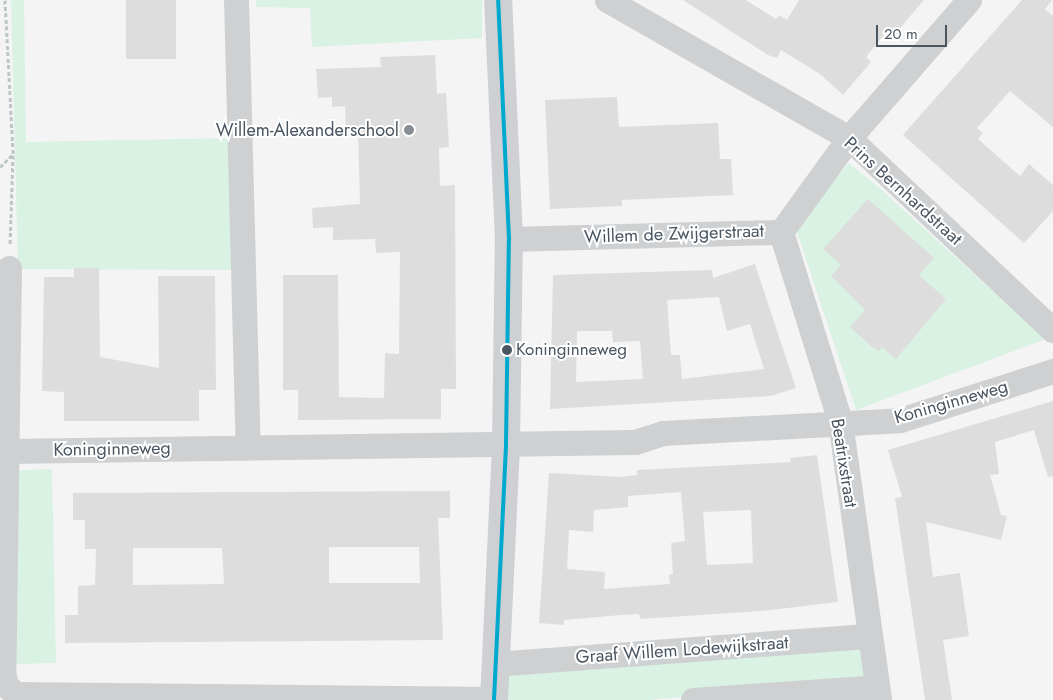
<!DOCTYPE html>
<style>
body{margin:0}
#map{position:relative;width:1053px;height:700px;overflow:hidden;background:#f4f4f4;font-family:Jost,sans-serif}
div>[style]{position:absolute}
.green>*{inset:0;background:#d9f2e3}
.building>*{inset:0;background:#ddddde;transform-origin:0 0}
.path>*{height:3px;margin-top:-1.5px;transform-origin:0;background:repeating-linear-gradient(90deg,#bcc7c4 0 4px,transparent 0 6.5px)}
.street>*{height:25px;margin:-12.5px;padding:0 12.5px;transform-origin:12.5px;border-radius:12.5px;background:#ced0d2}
.secondary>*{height:28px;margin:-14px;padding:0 14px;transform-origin:14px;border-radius:14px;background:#ced0d4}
.bus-1>*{height:4px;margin:-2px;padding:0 2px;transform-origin:2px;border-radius:2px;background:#00a9ce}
.dots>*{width:14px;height:14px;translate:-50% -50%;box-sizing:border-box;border:2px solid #fff;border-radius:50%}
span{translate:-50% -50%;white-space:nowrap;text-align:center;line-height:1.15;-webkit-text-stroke:4px #fff;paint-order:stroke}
.bus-label{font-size:17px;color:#4a5661}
.left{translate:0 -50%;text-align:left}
.poi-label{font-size:18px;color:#4a5661}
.right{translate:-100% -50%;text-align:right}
.street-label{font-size:18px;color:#4a5661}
.scale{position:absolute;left:876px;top:25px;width:71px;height:22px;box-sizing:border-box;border:2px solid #4a5661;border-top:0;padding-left:6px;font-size:15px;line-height:18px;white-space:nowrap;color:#4a5661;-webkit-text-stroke:4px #fff;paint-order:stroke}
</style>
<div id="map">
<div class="green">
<i style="clip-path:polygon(11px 0,24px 0,26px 142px,234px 138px,234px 270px,18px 269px)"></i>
<i style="clip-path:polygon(256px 0,482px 0,482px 38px,312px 47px,310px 8px,256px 7px)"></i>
<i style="clip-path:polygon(849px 163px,876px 185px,1046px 339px,856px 410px,795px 226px)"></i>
<i style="clip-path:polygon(52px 469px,56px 663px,14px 664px,14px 475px,21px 470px)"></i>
<i style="clip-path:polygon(856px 645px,864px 650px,868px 682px,648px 700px,504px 700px,504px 673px)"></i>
</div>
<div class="building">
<i style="left:126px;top:0;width:50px;height:59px"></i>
<i style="clip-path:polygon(683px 0,746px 0,776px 19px,779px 15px,787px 20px,799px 0,924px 0,895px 34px,889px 29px,866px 57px,871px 62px,843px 95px,820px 74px,781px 50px,777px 58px,768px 55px)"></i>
<i style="clip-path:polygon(1022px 0,1052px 0,1045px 9px,1053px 16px,1053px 127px,1010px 91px,977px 128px,983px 133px,978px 139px,1020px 176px,1029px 164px,1053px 185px,1053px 211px,1024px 243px,903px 135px)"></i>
<i style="clip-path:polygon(435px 55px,437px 94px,446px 93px,449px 147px,439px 148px,440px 186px,455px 185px,456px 389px,441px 389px,441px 419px,298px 420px,298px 390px,283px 390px,283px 275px,338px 275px,339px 397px,384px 398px,385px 353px,399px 354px,400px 252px,376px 253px,375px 239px,333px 240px,333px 227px,313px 228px,312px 208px,360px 204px,358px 132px,346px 132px,345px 106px,332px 107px,332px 97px,318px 98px,316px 69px,381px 67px,380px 57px)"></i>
<i style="clip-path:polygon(617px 97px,619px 127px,718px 123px,720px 159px,731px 159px,733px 195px,622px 200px,622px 206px,550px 209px,545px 100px)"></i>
<i style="clip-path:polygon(868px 199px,934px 258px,919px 275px,946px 299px,896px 359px,882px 347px,879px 351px,872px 347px,850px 327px,865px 310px,831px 276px,841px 265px,823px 249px)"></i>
<i style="clip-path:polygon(evenodd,755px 264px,796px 388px,771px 396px,550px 409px,553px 275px,712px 270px,713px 278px,755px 264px,719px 297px,727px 331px,750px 324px,764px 369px,682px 379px,680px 355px,671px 355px,667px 300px,719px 297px,755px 264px,577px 331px,612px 331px,613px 342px,640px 341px,643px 379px,576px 382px,577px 331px)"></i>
<i style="clip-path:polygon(74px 268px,99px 268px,100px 357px,159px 368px,158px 276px,215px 276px,216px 390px,199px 390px,199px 421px,64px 421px,64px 392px,42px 391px,44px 277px,74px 277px)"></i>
<i style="clip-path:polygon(1053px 401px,1053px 476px,1048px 477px,1034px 430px,995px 442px,999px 474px,990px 475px,1001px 515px,1007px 516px,1001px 540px,926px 522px,933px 577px,960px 573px,969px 636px,943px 640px,952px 700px,925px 700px,895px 498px,902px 497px,888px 450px)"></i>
<i style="clip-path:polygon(evenodd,817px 455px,838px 602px,761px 611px,640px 619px,639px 614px,621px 615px,564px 620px,564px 625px,539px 623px,549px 473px,619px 477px,637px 475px,637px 470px,791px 462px,790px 458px,817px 455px,681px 492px,685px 541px,671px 543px,673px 574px,669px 575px,670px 584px,604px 589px,605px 572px,567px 569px,569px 530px,593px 532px,594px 510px,628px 507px,628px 496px,681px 492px,817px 455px,751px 510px,753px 563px,707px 565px,703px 512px,751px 510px)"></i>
<i style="clip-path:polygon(evenodd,450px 491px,450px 518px,438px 518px,443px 640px,65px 643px,65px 615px,78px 615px,78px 586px,95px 585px,96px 549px,85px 549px,85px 520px,73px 520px,73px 493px,450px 491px,329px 547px,419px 547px,420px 583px,329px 583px,329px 547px,450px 491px,133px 548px,222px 548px,224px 584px,133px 585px,133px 548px)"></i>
</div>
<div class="path">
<i style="left:5px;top:0;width:155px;rotate:87deg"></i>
<i style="left:13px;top:155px;width:89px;rotate:91.9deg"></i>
<i style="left:0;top:167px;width:17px;rotate:-45deg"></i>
</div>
<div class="street">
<i style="left:236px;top:0;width:446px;rotate:88.5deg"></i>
<i style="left:607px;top:0;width:279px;rotate:29.7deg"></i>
<i style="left:849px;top:138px;width:280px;rotate:43.3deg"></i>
<i style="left:781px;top:232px;width:198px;rotate:72.7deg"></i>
<i style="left:840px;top:421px;width:282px;rotate:82deg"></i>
<i style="left:509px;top:239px;width:272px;rotate:-1.5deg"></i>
<i style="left:781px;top:232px;width:116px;rotate:-54.1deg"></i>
<i style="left:849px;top:138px;width:183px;rotate:-49deg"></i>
<i style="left:9px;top:268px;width:405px;rotate:90.8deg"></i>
<i style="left:3px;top:673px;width:12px;rotate:76deg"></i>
<i style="left:6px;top:685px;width:13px;rotate:45deg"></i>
<i style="left:15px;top:694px;width:479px;rotate:0.6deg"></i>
<i style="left:6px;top:451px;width:629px;rotate:-0.82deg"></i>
<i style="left:635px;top:442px;width:29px;rotate:-18deg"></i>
<i style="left:663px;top:433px;width:237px;rotate:-3.1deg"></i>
<i style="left:900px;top:420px;width:161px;rotate:-17.8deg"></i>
<i style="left:494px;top:664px;width:377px;rotate:-4.3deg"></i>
<i style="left:693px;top:700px;width:184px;rotate:-4deg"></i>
</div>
<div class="secondary">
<i style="left:494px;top:700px;width:255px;rotate:-87.3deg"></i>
<i style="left:506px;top:445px;width:206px;rotate:-89.2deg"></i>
<i style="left:509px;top:239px;width:239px;rotate:-92.6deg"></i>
</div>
<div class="bus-1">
<i style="left:494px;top:700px;width:255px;rotate:-87.3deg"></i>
<i style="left:506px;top:445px;width:206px;rotate:-89.2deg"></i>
<i style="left:509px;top:239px;width:239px;rotate:-92.6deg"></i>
</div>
<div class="dots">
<i style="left:409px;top:130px;background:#868d94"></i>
<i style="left:507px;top:350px;background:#4a5661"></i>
</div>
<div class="bus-label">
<span class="left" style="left:516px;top:350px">Koninginneweg</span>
</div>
<div class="poi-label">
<span class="right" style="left:399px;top:130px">Willem-Alexanderschool</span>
</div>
<div class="street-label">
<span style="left:903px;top:191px;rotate:42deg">Prins Bernhardstraat</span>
<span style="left:674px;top:234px;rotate:-2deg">Willem de Zwijgerstraat</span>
<span style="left:951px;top:402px;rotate:-16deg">Koninginneweg</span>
<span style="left:112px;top:449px;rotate:-1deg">Koninginneweg</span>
<span style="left:844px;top:463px;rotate:81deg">Beatrixstraat</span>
<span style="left:682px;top:650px;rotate:-4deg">Graaf Willem Lodewijkstraat</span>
</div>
<div class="scale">20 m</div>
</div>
